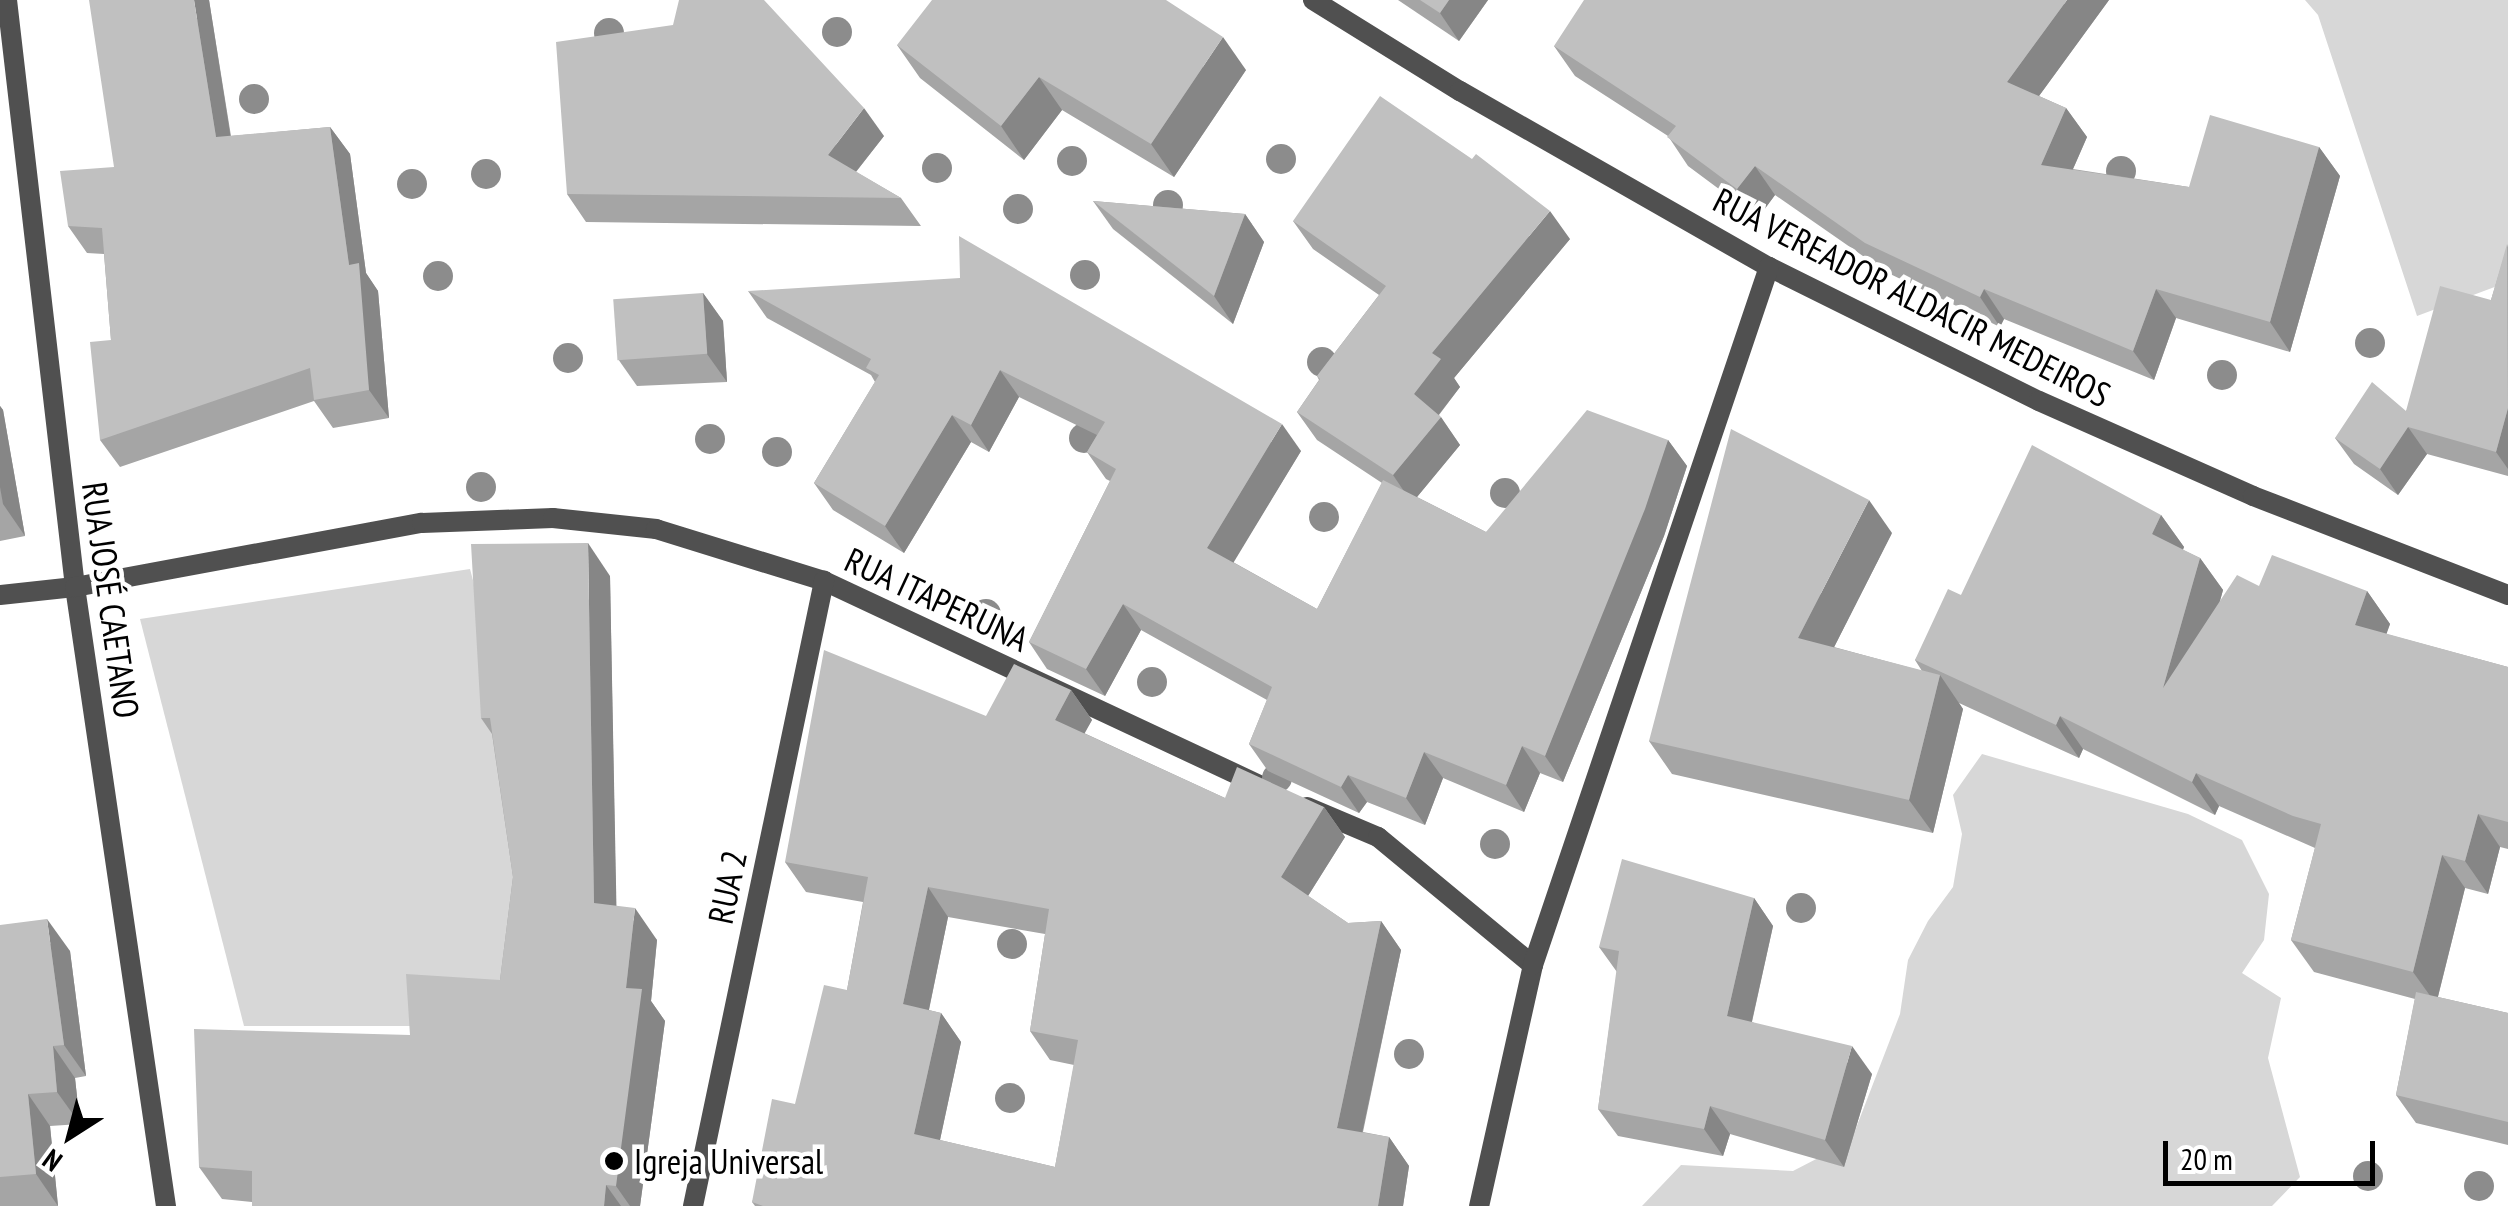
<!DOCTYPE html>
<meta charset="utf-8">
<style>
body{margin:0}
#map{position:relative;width:2508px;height:1206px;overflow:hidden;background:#fff;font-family:"PT Sans Narrow",sans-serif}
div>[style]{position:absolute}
.green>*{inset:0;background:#d7d7d7}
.street>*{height:20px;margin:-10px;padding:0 10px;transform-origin:10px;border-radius:10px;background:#505050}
.trees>*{width:30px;height:30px;margin:-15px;border-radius:50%;background:#8c8c8c}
.wall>*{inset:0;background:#a5a5a5}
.shaded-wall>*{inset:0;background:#868686}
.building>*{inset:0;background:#c0c0c0;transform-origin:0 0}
.dots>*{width:28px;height:28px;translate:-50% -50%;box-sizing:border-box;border:5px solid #fff;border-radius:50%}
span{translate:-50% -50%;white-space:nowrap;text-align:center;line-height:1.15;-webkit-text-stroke:9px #fff;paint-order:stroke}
.street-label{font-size:35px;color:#000}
.poi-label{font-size:35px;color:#000}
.left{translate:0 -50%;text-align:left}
.north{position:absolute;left:20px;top:1086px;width:100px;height:100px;-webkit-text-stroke:8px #fff;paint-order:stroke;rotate:216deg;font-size:28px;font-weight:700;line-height:40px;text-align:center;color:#000}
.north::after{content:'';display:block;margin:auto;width:35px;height:45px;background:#000;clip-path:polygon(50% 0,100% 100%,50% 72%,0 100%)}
.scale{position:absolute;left:2163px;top:1141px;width:212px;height:45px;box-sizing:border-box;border:5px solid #000;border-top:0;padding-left:12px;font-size:30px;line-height:35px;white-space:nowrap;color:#000;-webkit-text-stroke:8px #fff;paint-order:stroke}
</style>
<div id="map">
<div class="green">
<i style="clip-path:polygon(2305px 0,2508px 0,2508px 282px,2417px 316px,2318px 15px)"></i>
<i style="clip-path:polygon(470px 569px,528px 788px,530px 967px,428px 1026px,244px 1026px,140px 619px)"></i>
<i style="clip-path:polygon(1982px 754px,2188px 814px,2242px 840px,2269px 894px,2264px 940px,2242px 973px,2281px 998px,2268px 1058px,2300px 1177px,2272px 1206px,1642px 1206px,1681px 1165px,1793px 1171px,1851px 1141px,1900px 1014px,1908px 960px,1928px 921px,1953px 887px,1962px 834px,1953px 795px)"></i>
</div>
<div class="street">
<i style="left:7px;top:0;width:591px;rotate:83.39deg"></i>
<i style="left:75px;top:587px;width:626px;rotate:81.64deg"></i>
<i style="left:1313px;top:0;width:173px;rotate:31.8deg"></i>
<i style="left:1460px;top:91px;width:356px;rotate:29.7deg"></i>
<i style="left:1769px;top:267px;width:301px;rotate:26.4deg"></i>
<i style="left:2039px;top:401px;width:234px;rotate:23.9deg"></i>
<i style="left:2253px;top:496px;width:274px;rotate:21.2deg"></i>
<i style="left:0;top:595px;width:75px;rotate:-6.1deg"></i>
<i style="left:75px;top:587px;width:353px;rotate:-10.5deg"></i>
<i style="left:422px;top:523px;width:131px;rotate:-2.2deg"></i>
<i style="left:553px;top:518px;width:104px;rotate:6.1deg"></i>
<i style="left:656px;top:529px;width:176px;rotate:17.2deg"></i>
<i style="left:824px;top:581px;width:479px;rotate:25.1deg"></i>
<i style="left:1307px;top:807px;width:77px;rotate:22.9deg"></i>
<i style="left:1378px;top:837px;width:201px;rotate:39.6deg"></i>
<i style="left:1533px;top:965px;width:247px;rotate:102.6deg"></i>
<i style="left:1533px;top:965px;width:737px;rotate:-71.32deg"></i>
<i style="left:693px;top:1206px;width:639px;rotate:-78.16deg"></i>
</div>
<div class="trees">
<i style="left:837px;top:32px"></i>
<i style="left:609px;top:33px"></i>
<i style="left:254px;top:99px"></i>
<i style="left:1281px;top:159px"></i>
<i style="left:1072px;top:161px"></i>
<i style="left:937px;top:168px"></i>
<i style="left:2121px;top:171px"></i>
<i style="left:486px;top:174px"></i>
<i style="left:412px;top:184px"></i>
<i style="left:1168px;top:205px"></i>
<i style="left:1018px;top:209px"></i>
<i style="left:1085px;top:275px"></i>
<i style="left:438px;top:276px"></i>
<i style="left:2370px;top:343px"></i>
<i style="left:568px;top:358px"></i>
<i style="left:1322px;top:362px"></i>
<i style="left:2222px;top:375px"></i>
<i style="left:1084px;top:438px"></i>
<i style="left:710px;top:439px"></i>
<i style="left:777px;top:452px"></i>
<i style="left:481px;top:487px"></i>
<i style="left:1505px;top:493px"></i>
<i style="left:1324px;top:517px"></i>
<i style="left:986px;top:614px"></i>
<i style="left:1152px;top:682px"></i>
<i style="left:1277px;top:778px"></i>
<i style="left:1495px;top:844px"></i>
<i style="left:1801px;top:908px"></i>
<i style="left:1012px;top:944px"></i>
<i style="left:1409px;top:1054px"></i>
<i style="left:1010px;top:1098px"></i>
<i style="left:2368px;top:1176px"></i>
<i style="left:2479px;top:1186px"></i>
</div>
<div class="wall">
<i style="clip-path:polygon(209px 0,231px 136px,330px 127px,350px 154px,366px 273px,378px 291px,389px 418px,333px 428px,314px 401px,120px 467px,100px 440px,111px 340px,104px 254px,87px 253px,68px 226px,114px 167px)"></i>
<i style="clip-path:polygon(1398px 0,1488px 0,1459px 41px)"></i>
<i style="clip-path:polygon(2109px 0,2039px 96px,2066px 108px,2087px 137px,2073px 169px,2189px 187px,2319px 147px,2340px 176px,2290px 352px,2176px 318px,2154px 380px,2004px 319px,2000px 327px,1886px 272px,1775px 195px,1758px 218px,1688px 166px,1668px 136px,1575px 76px,1554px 46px)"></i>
<i style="clip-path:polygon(897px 45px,1246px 70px,1174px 177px,1062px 110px,1024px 160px,920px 78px)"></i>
<i style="clip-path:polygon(884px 136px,856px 172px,901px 198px,921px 226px,586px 222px,567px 194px)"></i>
<i style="clip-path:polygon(1093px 201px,1245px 214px,1264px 242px,1233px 324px,1113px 229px)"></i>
<i style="clip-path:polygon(1293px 221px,1570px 239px,1454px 378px,1460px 387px,1439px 415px,1460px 445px,1417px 497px,1486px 532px,1668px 440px,1687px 466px,1664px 536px,1563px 782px,1540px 773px,1524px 812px,1443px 778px,1425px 825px,1367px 802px,1359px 813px,1268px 771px,1249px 744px,1267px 700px,1141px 630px,1105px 696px,1047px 669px,1029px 642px,1110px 481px,1106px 479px,1087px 452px,1097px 435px,1019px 397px,989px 452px,971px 442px,904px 553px,833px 510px,814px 483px,875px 382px,871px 375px,767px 318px,748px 291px,1301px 451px,1233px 562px,1317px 609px,1382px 483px,1317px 440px,1297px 412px,1319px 380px,1317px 376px,1379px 295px,1313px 249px)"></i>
<i style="clip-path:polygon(2508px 244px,2508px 476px,2427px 454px,2398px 495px,2354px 464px,2335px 438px,2406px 411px,2491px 300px)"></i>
<i style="clip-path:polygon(703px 293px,723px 321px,727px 382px,637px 386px,618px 359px)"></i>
<i style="clip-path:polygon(0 406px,3px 410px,25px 536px,0 541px)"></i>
<i style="clip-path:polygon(2161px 515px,2184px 547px,2183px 550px,2200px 558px,2223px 590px,2220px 601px,2259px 586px,2367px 591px,2390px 624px,2386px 634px,2508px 667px,2508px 849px,2500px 847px,2488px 894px,2465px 888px,2438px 997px,2508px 1013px,2508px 1145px,2416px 1123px,2396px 1095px,2415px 999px,2314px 972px,2291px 940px,2315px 848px,2219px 806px,2215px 815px,2083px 749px,2079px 758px,1959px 703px,1963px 709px,1933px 833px,1672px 774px,1649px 741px,1892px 533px,1834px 647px,1922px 671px,1915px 660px,1961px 595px)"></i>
<i style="clip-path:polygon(610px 576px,616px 906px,657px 940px,651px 1001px,665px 1021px,640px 1206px,252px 1206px,252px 1202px,222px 1199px,199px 1167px,500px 980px,513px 877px,492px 734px,481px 718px)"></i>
<i style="clip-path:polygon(evenodd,1071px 690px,1092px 720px,1084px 733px,1225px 798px,1324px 807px,1345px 837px,1308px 896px,1348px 923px,1381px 921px,1401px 950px,1363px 1132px,1389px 1137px,1409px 1166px,1403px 1206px,755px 1206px,752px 1202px,847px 990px,863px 902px,806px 892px,785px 862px,986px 716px,1071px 690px,948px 917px,1045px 934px,1030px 1031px,1050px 1060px,1074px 1065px,1055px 1167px,940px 1140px,961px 1042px,941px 1013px,929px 1010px,948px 917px)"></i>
<i style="clip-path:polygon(1754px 898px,1773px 926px,1752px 1022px,1872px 1074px,1844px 1167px,1730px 1134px,1723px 1156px,1618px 1136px,1598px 1109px,1617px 972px,1599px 947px)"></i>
<i style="clip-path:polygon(0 925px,70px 951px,86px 1076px,75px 1078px,80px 1124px,50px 1126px,58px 1206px,0 1206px)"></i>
</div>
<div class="shaded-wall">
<i style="clip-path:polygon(194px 0,209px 0,235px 165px,216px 137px)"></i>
<i style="clip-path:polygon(1449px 0,1488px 0,1459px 41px,1440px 13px)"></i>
<i style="clip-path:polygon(2067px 0,2109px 0,2028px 111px,2007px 82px)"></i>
<i style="clip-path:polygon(1223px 37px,1246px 70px,1174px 177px,1151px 144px)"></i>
<i style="clip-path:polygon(1039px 77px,1062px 110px,1024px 160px,1001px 126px)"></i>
<i style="clip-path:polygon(864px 108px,884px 136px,847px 183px,828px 155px)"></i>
<i style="clip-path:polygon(2066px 108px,2087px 137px,2062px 194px,2041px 165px)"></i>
<i style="clip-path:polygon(330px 127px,350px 154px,366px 273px,378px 291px,389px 418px,369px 390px,349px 265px)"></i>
<i style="clip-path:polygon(2319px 147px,2340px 176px,2290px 352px,2270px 322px)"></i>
<i style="clip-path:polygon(1755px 166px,1775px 195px,1758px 218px,1737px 189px)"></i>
<i style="clip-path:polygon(1550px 211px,1570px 239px,1454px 378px,1460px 387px,1433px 422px,1414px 394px,1432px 353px)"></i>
<i style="clip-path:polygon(1245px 214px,1264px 242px,1233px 324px,1214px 296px)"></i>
<i style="clip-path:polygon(1984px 289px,2004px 319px,2000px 327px,1980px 297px)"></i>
<i style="clip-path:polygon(2156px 289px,2176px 318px,2154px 380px,2133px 351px)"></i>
<i style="clip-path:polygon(703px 293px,723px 321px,727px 382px,707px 354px)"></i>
<i style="clip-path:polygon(1000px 370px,1019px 397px,989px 452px,971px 425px)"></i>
<i style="clip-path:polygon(0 406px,3px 410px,25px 536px,3px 504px,0 487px)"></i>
<i style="clip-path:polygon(2508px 408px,2508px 469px,2496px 452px)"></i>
<i style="clip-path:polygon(952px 415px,971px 442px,904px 553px,885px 526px)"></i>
<i style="clip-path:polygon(1441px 417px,1460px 445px,1412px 503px,1393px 475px)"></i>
<i style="clip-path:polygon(1282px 424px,1301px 451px,1226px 575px,1207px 548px)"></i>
<i style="clip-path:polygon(2408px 427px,2427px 454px,2398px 495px,2380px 469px)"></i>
<i style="clip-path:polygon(1668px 440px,1687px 466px,1664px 536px,1563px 782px,1545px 756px)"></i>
<i style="clip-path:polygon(1869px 500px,1892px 533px,1822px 671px,1798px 638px)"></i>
<i style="clip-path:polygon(2161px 515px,2184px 547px,2174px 567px,2152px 534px)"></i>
<i style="clip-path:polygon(588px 543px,610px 576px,617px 935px,594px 903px)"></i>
<i style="clip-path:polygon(2200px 558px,2223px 590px,2186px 720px,2163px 688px)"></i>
<i style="clip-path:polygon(2367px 591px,2390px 624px,2378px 658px,2355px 625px)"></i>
<i style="clip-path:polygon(1123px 604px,1141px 630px,1105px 696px,1086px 669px)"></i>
<i style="clip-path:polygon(1940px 675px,1963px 709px,1933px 833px,1909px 800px)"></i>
<i style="clip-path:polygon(1071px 690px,1092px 720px,1076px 749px,1055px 720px)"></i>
<i style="clip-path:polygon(2060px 716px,2083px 749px,2079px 758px,2056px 725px)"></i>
<i style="clip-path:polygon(1522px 746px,1540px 773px,1524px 812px,1506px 785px)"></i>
<i style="clip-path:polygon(1424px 752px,1443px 778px,1425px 825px,1406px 798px)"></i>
<i style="clip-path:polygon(2196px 773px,2219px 806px,2215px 815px,2192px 782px)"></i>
<i style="clip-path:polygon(1348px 775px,1367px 802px,1359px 813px,1341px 787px)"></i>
<i style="clip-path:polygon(1324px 807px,1345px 837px,1301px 907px,1281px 877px)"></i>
<i style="clip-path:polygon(2478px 814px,2500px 847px,2488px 894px,2465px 861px)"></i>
<i style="clip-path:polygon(2442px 855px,2465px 888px,2436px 1004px,2413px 972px)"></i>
<i style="clip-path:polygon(928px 887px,948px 917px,924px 1033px,903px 1004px)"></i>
<i style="clip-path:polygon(1754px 898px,1773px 926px,1747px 1043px,1727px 1016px)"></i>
<i style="clip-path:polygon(635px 908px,657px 940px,651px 1001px,665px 1021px,640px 1206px,630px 1206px,616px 1186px,626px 988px)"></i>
<i style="clip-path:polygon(47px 919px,70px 951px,86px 1076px,64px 1045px)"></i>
<i style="clip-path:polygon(1381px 921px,1401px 950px,1357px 1157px,1337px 1128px)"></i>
<i style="clip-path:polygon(941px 1013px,961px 1042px,935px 1163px,914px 1134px)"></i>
<i style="clip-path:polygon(53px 1046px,75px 1078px,80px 1124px,57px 1092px)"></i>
<i style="clip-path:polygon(1852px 1046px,1872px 1074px,1844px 1167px,1825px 1140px)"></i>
<i style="clip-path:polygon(28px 1094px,50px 1126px,58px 1206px,36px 1174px)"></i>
<i style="clip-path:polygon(1710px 1106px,1730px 1134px,1723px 1156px,1704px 1129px)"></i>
<i style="clip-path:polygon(1389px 1137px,1409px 1166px,1403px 1206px,1378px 1206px)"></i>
<i style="clip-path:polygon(606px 1185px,621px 1206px,604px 1206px)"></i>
</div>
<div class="building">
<i style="clip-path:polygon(89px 0,194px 0,216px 137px,330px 127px,349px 265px,359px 263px,369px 390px,314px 400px,310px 368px,100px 440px,90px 342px,111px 340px,102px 228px,68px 226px,60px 171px,114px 167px)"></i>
<i style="clip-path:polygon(679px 0,764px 0,864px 108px,828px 155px,901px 198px,567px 194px,556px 42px,673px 25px)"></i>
<i style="clip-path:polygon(932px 0,1166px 0,1223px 37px,1151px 144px,1039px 77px,1001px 126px,897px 45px)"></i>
<i style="clip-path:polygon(1420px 0,1449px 0,1440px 13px)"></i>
<i style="clip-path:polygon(1584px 0,2067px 0,2007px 82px,2066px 108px,2041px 165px,2189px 187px,2210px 115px,2319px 147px,2270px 322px,2156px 289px,2133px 351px,1984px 289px,1980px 297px,1865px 243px,1755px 166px,1737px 189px,1667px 137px,1676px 126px,1554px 46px)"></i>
<i style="clip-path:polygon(1380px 96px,1472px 159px,1476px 154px,1550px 211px,1432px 353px,1441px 359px,1414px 394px,1441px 417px,1393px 475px,1297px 412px,1320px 379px,1317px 376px,1386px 286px,1293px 221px)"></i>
<i style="clip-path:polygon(1093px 201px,1245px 214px,1214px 296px)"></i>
<i style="clip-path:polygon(959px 236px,1282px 424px,1207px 548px,1317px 609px,1383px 480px,1486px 532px,1587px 410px,1668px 440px,1645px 509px,1545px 756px,1522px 746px,1506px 785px,1424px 752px,1406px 798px,1348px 775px,1341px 787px,1249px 744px,1272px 687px,1123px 604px,1086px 669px,1029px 642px,1116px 469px,1087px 452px,1105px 422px,1000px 370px,971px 425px,952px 415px,885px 526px,814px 483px,879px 375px,866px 368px,871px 359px,748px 291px,960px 278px)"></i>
<i style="clip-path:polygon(2507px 244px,2508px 408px,2496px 452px,2408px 427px,2380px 469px,2335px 438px,2372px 382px,2406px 411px,2440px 286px,2491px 300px)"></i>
<i style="left:703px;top:293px;width:61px;height:90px;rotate:86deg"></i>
<i style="clip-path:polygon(1731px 429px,1869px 500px,1798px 638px,1940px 675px,1909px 800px,1649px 741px)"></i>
<i style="clip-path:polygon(2032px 445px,2161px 515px,2152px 534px,2200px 558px,2163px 688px,2237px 575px,2259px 586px,2272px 555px,2367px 591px,2355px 625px,2508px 667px,2508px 822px,2478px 814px,2465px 861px,2442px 855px,2413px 972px,2291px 940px,2321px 824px,2293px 816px,2196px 773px,2192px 782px,2060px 716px,2056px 725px,1915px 660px,1948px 589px,1961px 595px)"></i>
<i style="clip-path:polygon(588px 543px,594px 903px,635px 908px,626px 988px,642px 989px,616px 1186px,606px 1185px,604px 1206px,252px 1206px,252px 1171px,199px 1167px,194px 1029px,410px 1035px,406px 974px,500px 980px,513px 877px,490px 718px,481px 718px,471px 544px)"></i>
<i style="clip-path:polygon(evenodd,824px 650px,986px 716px,1014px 664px,1071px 690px,1055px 720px,1225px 798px,1237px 767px,1324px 807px,1281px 877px,1348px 923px,1381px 921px,1337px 1128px,1389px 1137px,1378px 1206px,763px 1206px,752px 1202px,772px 1099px,795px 1104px,824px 985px,847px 990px,868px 877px,785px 862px,824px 650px,928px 887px,1049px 909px,1030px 1031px,1078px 1040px,1055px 1167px,914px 1134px,941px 1013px,903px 1004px,928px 887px)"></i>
<i style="clip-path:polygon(1622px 859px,1754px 898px,1727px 1016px,1852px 1046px,1825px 1140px,1710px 1106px,1704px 1129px,1598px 1109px,1619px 951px,1599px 947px)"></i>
<i style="clip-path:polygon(47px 919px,64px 1045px,53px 1046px,57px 1092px,28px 1094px,36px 1174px,0 1177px,0 925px)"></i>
<i style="clip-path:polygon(2416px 992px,2508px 1013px,2508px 1122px,2396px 1095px)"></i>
</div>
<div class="dots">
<i style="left:614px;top:1161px;background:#000"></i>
</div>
<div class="street-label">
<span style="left:1912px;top:297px;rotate:27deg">RUA VEREADOR ALDACIR MEDEIROS</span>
<span style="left:937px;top:599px;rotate:25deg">RUA ITAPERUNA</span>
<span style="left:111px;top:600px;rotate:82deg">RUA JOSÉ CAETANO</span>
<span style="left:727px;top:887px;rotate:-78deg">RUA 2</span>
</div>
<div class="poi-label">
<span class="left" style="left:634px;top:1161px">Igreja Universal</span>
</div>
<div class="north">N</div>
<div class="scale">20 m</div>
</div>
